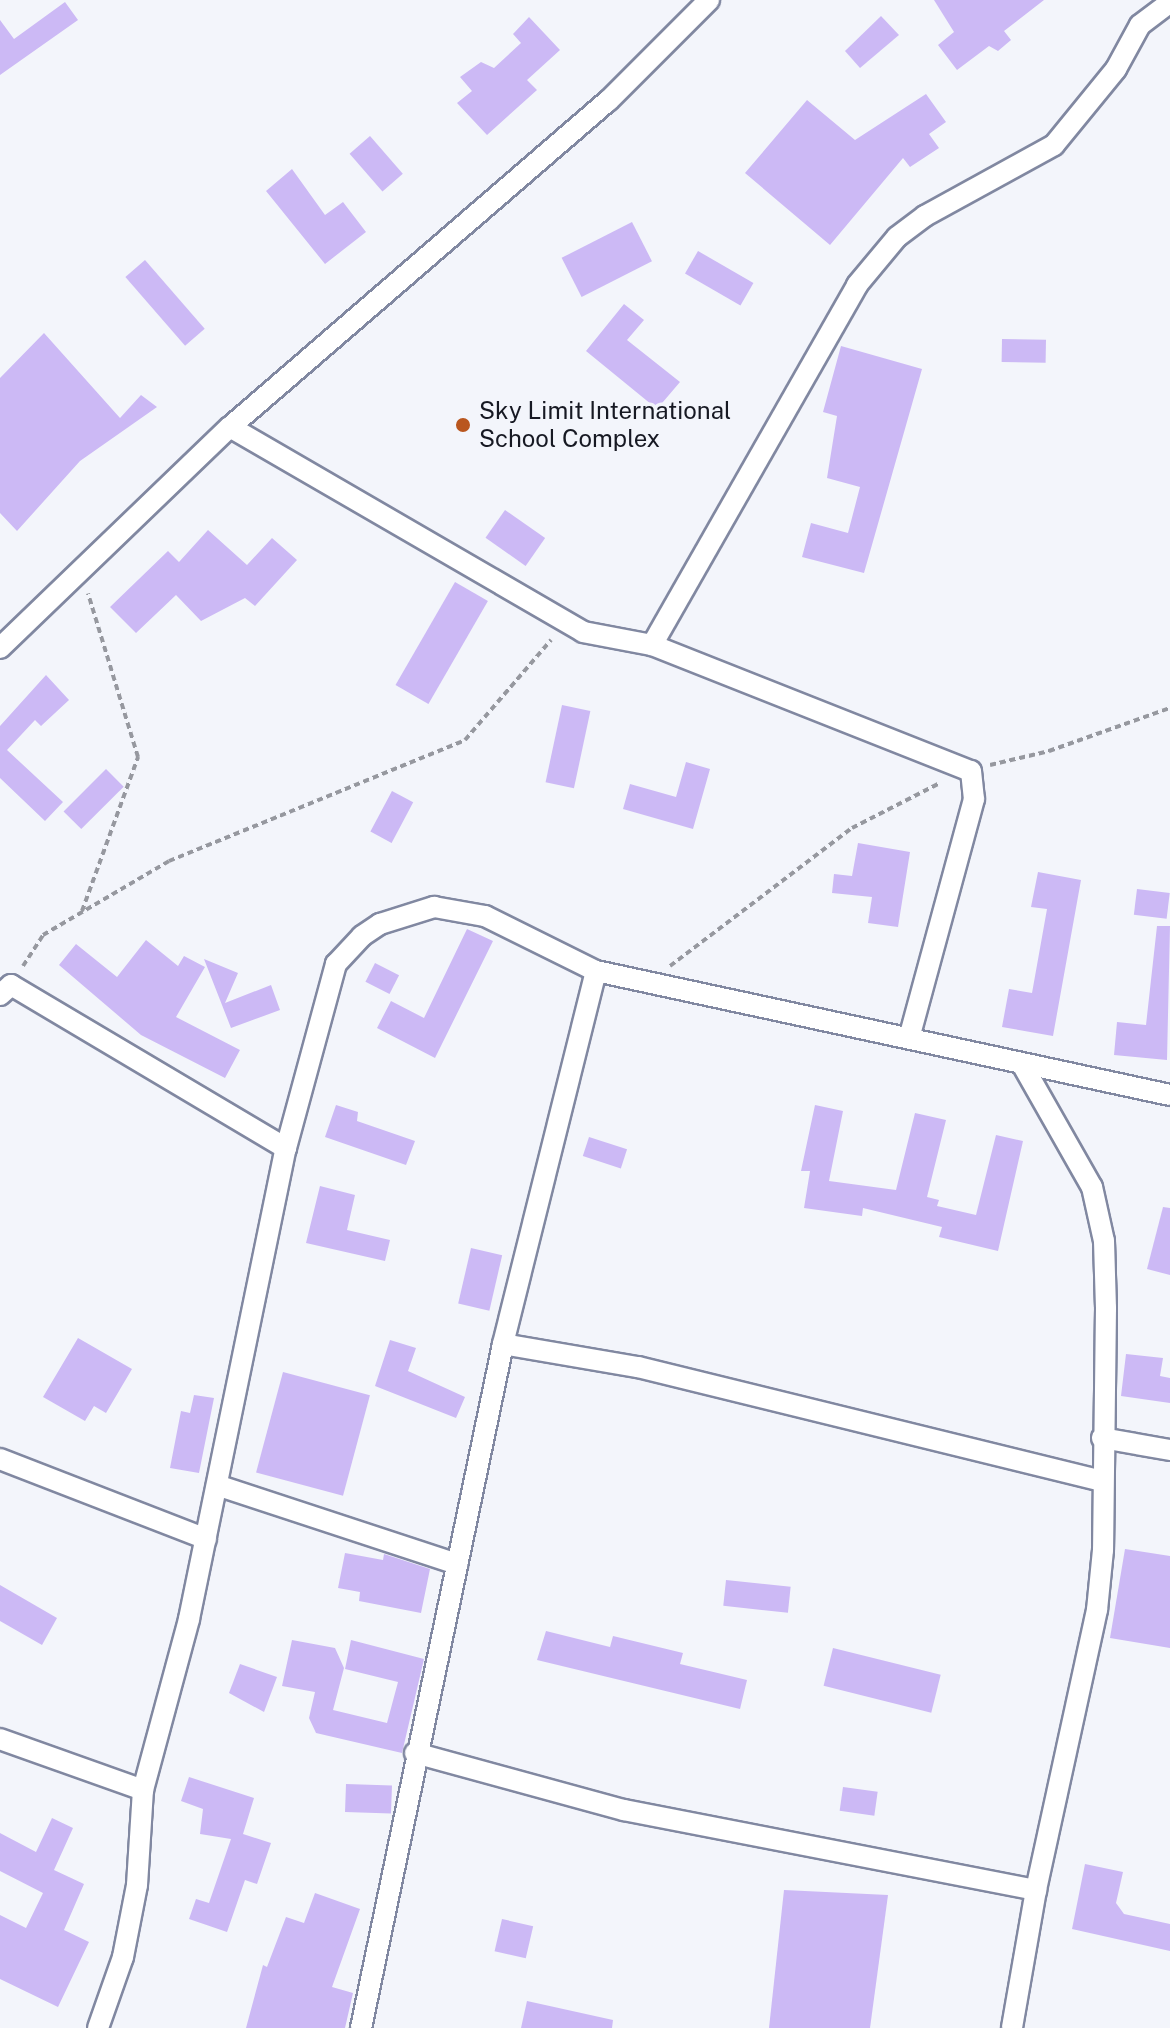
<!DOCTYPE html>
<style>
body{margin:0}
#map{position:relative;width:1170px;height:2028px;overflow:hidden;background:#f3f5fb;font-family:"Public Sans",sans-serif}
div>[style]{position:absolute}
.building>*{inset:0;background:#ccb9f5;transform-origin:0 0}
.path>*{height:4px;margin-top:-2px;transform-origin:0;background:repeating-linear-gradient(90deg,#96989f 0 6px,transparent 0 10px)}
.roads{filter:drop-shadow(2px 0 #8188a1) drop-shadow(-2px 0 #8188a1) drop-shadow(0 2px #8188a1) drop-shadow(0 -2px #8188a1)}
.minor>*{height:20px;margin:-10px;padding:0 10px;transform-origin:10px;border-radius:10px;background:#fff}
.dots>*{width:22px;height:22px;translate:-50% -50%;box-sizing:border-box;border:4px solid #f3f5fb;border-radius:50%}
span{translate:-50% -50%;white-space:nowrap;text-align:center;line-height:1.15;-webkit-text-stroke:7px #f3f5fb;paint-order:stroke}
.poi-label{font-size:24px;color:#171923}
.left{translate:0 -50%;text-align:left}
</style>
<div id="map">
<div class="building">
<i style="clip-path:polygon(934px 0,1044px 0,1004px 31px,1011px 40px,998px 51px,989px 46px,957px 70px,938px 45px,954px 32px)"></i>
<i style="clip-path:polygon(65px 2px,78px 20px,0 75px,0 20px,14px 39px)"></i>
<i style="clip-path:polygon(881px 16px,899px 35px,860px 68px,845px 51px)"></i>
<i style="clip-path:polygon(529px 17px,560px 50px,527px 80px,537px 90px,487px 135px,457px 103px,472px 91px,460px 77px,481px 62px,494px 68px,521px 43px,513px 34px)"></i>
<i style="clip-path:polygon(926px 94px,946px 122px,929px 134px,939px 148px,910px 167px,903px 158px,830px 245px,745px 173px,807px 100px,855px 140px)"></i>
<i style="left:370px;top:136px;width:50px;height:27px;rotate:49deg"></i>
<i style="clip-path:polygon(292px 169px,325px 215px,343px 202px,366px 232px,325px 264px,266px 191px)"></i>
<i style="left:632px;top:222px;width:44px;height:79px;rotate:63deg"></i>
<i style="left:698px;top:251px;width:64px;height:26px;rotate:30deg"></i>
<i style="left:145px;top:260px;width:91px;height:26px;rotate:49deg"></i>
<i style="clip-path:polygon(624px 304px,644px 320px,627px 340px,680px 382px,657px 409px,586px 351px)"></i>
<i style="clip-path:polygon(44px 333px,120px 418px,141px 395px,157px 407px,80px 461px,17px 531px,0 513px,0 378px)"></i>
<i style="left:1002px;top:339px;width:44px;height:23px;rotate:1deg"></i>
<i style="clip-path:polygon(841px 346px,922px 369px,864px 573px,802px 557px,811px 523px,848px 533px,860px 487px,827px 478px,837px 416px,823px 412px)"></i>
<i style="left:505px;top:510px;width:49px;height:34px;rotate:35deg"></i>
<i style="clip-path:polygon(208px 530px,247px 565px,272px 538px,297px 560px,255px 606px,245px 598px,201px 621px,176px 595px,136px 633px,110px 607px,168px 551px,179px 562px)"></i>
<i style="left:455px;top:582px;width:38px;height:119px;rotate:30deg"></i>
<i style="clip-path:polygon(46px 675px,69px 700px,41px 726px,35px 720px,7px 750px,63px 802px,45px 821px,0 778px,0 726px)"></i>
<i style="left:562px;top:705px;width:29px;height:79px;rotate:12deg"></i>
<i style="clip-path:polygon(686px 762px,710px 769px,693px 829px,623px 809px,630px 784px,676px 797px)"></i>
<i style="left:106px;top:769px;width:25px;height:60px;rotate:45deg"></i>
<i style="left:392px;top:791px;width:24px;height:46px;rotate:28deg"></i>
<i style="clip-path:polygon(858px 843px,910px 852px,898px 927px,868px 923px,872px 897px,832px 893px,834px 874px,852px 876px)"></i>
<i style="clip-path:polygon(1038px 872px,1081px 880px,1053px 1036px,1002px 1027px,1009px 989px,1032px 993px,1047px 909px,1031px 907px)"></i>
<i style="left:1137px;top:889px;width:33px;height:26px;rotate:7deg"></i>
<i style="clip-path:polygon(1157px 926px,1170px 926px,1167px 1060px,1114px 1055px,1117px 1022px,1146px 1025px)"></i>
<i style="clip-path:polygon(467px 929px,493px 941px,435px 1058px,377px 1028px,391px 1001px,424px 1018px)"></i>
<i style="clip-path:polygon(146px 940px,178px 966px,184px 956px,205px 967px,176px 1017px,240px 1050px,225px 1078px,141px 1035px,59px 965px,76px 944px,117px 977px)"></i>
<i style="clip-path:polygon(204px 959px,238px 973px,225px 1003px,271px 985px,280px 1010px,231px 1028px)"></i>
<i style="left:375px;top:963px;width:27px;height:21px;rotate:27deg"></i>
<i style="clip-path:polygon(336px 1105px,358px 1112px,357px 1121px,415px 1141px,406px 1165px,325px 1137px)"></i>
<i style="clip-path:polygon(815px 1105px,843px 1111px,829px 1181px,896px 1190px,915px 1113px,946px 1120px,927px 1197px,939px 1200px,937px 1206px,976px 1215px,996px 1135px,1023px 1141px,998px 1251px,939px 1237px,942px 1227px,863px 1208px,862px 1216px,804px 1208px,810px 1171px,801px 1171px)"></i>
<i style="left:589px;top:1137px;width:40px;height:20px;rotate:18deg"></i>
<i style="clip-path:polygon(320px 1186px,355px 1195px,347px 1230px,390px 1240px,385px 1261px,306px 1243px)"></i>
<i style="clip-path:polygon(1163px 1207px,1170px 1208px,1170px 1275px,1147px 1269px)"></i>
<i style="left:471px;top:1248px;width:32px;height:57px;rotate:13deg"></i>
<i style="clip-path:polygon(78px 1338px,132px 1369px,106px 1413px,94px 1406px,85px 1421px,43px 1397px)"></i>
<i style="clip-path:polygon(390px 1340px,416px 1348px,408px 1371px,465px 1397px,456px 1418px,375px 1386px)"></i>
<i style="clip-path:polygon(1126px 1354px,1163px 1358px,1160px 1376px,1170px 1378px,1170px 1403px,1121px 1396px)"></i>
<i style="left:283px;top:1372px;width:90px;height:104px;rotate:15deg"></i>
<i style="clip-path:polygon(194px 1395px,214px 1398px,199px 1473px,170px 1468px,181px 1411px,190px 1413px)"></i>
<i style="clip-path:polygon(1125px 1549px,1170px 1556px,1170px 1648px,1110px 1638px)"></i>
<i style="clip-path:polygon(345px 1553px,383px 1560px,384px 1554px,430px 1569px,421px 1613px,359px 1601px,360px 1592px,338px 1588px)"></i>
<i style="left:726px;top:1580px;width:65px;height:26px;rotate:6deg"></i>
<i style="clip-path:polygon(0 1585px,57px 1618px,42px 1645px,0 1621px)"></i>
<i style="clip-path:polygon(546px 1631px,610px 1647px,613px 1636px,683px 1653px,680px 1664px,747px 1680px,740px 1709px,537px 1660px)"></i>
<i style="clip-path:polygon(292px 1640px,335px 1648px,344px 1668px,333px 1710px,387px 1723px,398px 1682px,345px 1669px,351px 1640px,424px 1659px,402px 1753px,316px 1733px,309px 1718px,315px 1692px,282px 1686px)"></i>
<i style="left:833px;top:1648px;width:111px;height:39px;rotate:14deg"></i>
<i style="clip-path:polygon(240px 1664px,277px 1677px,264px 1712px,229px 1693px)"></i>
<i style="clip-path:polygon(189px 1777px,254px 1798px,243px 1834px,271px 1843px,257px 1884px,245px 1880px,227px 1932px,189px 1919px,196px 1899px,209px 1903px,231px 1839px,200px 1834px,203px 1809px,181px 1801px)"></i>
<i style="left:346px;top:1784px;width:46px;height:28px;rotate:2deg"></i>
<i style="left:843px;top:1787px;width:35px;height:24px;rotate:8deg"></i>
<i style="clip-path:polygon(52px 1818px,73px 1828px,54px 1870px,84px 1884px,64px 1930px,89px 1942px,58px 2007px,0 1979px,0 1915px,26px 1928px,43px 1893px,0 1871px,0 1833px,36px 1852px)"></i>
<i style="clip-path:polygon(1085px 1864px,1123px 1872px,1116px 1903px,1124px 1914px,1170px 1924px,1170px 1951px,1072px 1929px)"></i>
<i style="clip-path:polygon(784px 1890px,888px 1895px,870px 2028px,769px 2028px)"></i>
<i style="clip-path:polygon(315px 1893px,360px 1909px,332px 1987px,353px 1993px,345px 2028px,246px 2028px,263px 1965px,267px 1967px,286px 1917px,304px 1923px)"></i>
<i style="left:502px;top:1919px;width:32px;height:33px;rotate:13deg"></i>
<i style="clip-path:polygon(527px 2001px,613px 2020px,612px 2028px,521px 2028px)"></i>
</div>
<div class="path">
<i style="left:990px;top:765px;width:61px;rotate:-13.3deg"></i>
<i style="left:1049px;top:751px;width:128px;rotate:-19.6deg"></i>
<i style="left:82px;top:911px;width:164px;rotate:-70deg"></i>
<i style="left:138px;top:757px;width:171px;rotate:-107deg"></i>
<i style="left:23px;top:966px;width:37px;rotate:-57deg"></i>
<i style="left:43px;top:935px;width:146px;rotate:-30.4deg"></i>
<i style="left:169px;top:861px;width:320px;rotate:-22.2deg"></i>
<i style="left:465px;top:740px;width:132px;rotate:-49.3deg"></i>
<i style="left:670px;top:966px;width:228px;rotate:-37.2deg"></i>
<i style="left:852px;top:828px;width:99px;rotate:-27.1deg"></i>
</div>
<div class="roads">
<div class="minor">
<i style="left:230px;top:427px;width:408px;rotate:30.1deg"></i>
<i style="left:583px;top:632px;width:70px;rotate:10.7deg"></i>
<i style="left:652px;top:645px;width:343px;rotate:21.6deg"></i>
<i style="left:971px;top:771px;width:28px;rotate:84deg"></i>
<i style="left:974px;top:799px;width:245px;rotate:105.2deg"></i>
<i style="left:652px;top:645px;width:414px;rotate:-60.3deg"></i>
<i style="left:857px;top:285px;width:62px;rotate:-50.2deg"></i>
<i style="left:897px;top:237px;width:35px;rotate:-37deg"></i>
<i style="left:925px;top:216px;width:147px;rotate:-28.8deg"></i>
<i style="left:1054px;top:145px;width:98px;rotate:-50.8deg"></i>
<i style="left:1116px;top:69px;width:50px;rotate:-61.4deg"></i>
<i style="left:1140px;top:25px;width:38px;rotate:-37deg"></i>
<i style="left:0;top:648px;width:319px;rotate:-43.9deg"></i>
<i style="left:230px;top:427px;width:499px;rotate:-40.8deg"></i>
<i style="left:608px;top:101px;width:143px;rotate:-45deg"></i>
<i style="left:0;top:995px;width:15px;rotate:-42deg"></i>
<i style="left:11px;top:985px;width:320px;rotate:30.7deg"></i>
<i style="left:1022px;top:1064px;width:142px;rotate:60.4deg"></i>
<i style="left:1092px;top:1187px;width:55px;rotate:77.5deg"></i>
<i style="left:1104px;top:1241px;width:67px;rotate:88.3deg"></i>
<i style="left:1106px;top:1308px;width:242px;rotate:90.7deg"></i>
<i style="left:1103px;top:1550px;width:60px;rotate:95.7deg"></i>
<i style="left:1097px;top:1610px;width:287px;rotate:102.3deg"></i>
<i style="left:503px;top:1344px;width:137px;rotate:9.7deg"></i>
<i style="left:638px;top:1367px;width:478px;rotate:13.8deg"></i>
<i style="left:1102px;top:1438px;width:69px;rotate:10deg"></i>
<i style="left:0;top:1459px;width:221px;rotate:21.2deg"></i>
<i style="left:217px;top:1485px;width:253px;rotate:18.2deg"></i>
<i style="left:0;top:1739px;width:152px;rotate:19.6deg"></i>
<i style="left:415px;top:1753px;width:217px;rotate:15.3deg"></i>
<i style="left:624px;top:1810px;width:420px;rotate:11deg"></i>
<i style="left:1036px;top:1890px;width:140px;rotate:99.9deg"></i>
<i style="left:98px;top:2028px;width:75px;rotate:-70.6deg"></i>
<i style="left:123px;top:1957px;width:73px;rotate:-79deg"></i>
<i style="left:137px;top:1885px;width:95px;rotate:-86.4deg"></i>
<i style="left:143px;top:1790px;width:177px;rotate:-74.9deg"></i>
<i style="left:189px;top:1619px;width:481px;rotate:-78.4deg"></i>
<i style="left:286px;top:1148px;width:191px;rotate:-74.8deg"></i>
<i style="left:336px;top:964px;width:38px;rotate:-47deg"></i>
<i style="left:362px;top:936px;width:22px;rotate:-34deg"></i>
<i style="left:380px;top:924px;width:57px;rotate:-17.5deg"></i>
<i style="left:434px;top:907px;width:52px;rotate:10deg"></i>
<i style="left:485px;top:916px;width:124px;rotate:26.4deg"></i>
<i style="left:596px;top:971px;width:587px;rotate:12.19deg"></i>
<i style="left:361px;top:2028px;width:699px;rotate:-78.27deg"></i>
<i style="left:503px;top:1344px;width:384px;rotate:-76deg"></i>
</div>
</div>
<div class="dots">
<i style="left:463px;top:425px;background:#b9561e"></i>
</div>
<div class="poi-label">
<span class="left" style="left:479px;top:425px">Sky Limit International<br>School Complex</span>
</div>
</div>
